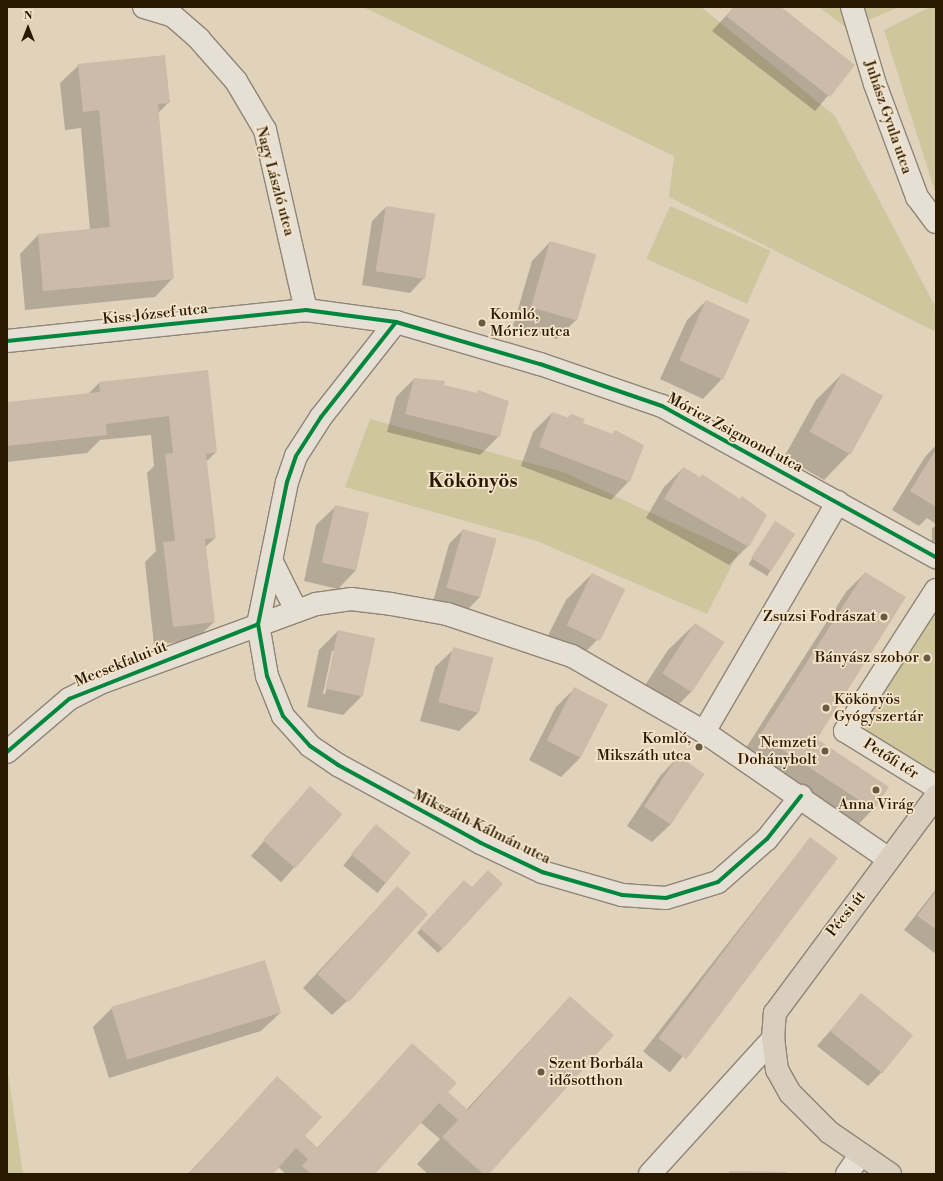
<!DOCTYPE html>
<meta charset="utf-8">
<style>
body{margin:0}
#map{position:relative;width:943px;height:1181px;overflow:hidden;background:#e1d2bc;font-family:"Libre Bodoni",serif}
div>[style]{position:absolute}
.green>*{inset:0;background:#cfc69e;transform-origin:0 0}
.shadow>*{inset:0;background:#0003;transform-origin:0 0}
.building>*{inset:0;background:#cdbbaa;transform-origin:0 0}
.roads{filter:drop-shadow(1px 0 #8f8576) drop-shadow(-1px 0 #8f8576) drop-shadow(0 1px #8f8576) drop-shadow(0 -1px #8f8576)}
.minor>*{height:22px;margin:-11px;padding:0 11px;transform-origin:11px;border-radius:11px;background:#e6dfd4}
.major>*{height:22px;margin:-11px;padding:0 11px;transform-origin:11px;border-radius:11px;background:#dacfbf}
.cycleway>*{height:4px;margin:-2px;padding:0 2px;transform-origin:2px;border-radius:2px;background:#00873e}
.dots>*{width:11px;height:11px;translate:-50% -50%;box-sizing:border-box;border:2px solid #f5e4ca;border-radius:50%}
span{translate:-50% -50%;white-space:nowrap;text-align:center;line-height:1.15;-webkit-text-stroke:3.5px #f5e4ca;paint-order:stroke}
.street-label{font-size:15px;color:#291903}
.poi-label{font-size:15px;color:#291903}
.left{translate:0 -50%;text-align:left}
.right{translate:-100% -50%;text-align:right}
.district-label{font-size:19px;color:#291903;font-weight:700}
.frame{position:absolute;inset:0;border:8px solid #291903;pointer-events:none}
.north{position:absolute;left:8px;top:8px;width:40px;height:40px;-webkit-text-stroke:3px #f5e4ca;paint-order:stroke;rotate:0deg;font-size:11px;font-weight:700;line-height:16px;text-align:center;color:#291903}
.north::after{content:'';display:block;margin:auto;width:14px;height:18px;background:#291903;clip-path:polygon(50% 0,100% 100%,50% 72%,0 100%)}
</style>
<div id="map">
<div class="green">
<i style="clip-path:polygon(363px 7px,701px 7px,835px 116px,936px 308px,936px 332px,669px 197px,674px 156px)"></i>
<i style="clip-path:polygon(819px 7px,899px 7px,848px 29px)"></i>
<i style="clip-path:polygon(930px 7px,936px 7px,936px 195px,884px 30px)"></i>
<i style="left:670px;top:206px;width:110px;height:58px;rotate:24deg"></i>
<i style="clip-path:polygon(370px 419px,563px 472px,738px 553px,707px 614px,537px 541px,345px 487px)"></i>
<i style="clip-path:polygon(936px 590px,936px 787px,845px 731px)"></i>
<i style="clip-path:polygon(7px 1067px,23px 1174px,7px 1174px)"></i>
</div>
<div class="shadow">
<i style="clip-path:polygon(734px 7px,780px 7px,854px 65px,815px 111px,712px 31px)"></i>
<i style="clip-path:polygon(79px 65px,169px 102px,158px 113px,173px 278px,155px 297px,25px 310px,20px 254px,38px 235px,90px 230px,81px 128px,65px 130px,60px 83px)"></i>
<i style="clip-path:polygon(386px 207px,424px 278px,410px 293px,362px 285px,372px 221px)"></i>
<i style="clip-path:polygon(550px 242px,576px 320px,557px 339px,513px 326px,532px 261px)"></i>
<i style="clip-path:polygon(706px 301px,721px 380px,703px 399px,660px 379px,687px 320px)"></i>
<i style="clip-path:polygon(207px 371px,216px 452px,206px 462px,215px 538px,205px 547px,214px 622px,195px 640px,154px 645px,145px 562px,156px 551px,147px 473px,154px 466px,151px 435px,100px 440px,87px 453px,7px 462px,7px 403px,88px 394px,99px 383px)"></i>
<i style="clip-path:polygon(842px 374px,850px 453px,824px 480px,784px 457px,816px 400px)"></i>
<i style="clip-path:polygon(414px 379px,476px 394px,478px 391px,499px 436px,480px 455px,387px 432px,396px 397px)"></i>
<i style="clip-path:polygon(552px 413px,567px 419px,571px 415px,582px 424px,612px 435px,615px 431px,629px 481px,611px 500px,521px 466px,533px 432px)"></i>
<i style="clip-path:polygon(936px 445px,936px 524px,927px 518px,919px 526px,892px 510px,925px 457px)"></i>
<i style="clip-path:polygon(683px 468px,748px 546px,729px 565px,646px 518px,664px 487px)"></i>
<i style="clip-path:polygon(335px 507px,368px 514px,356px 570px,338px 589px,304px 581px,316px 525px)"></i>
<i style="left:775px;top:522px;width:22px;height:50px;rotate:32deg"></i>
<i style="clip-path:polygon(936px 525px,936px 541px,932px 542px,932px 529px)"></i>
<i style="clip-path:polygon(463px 530px,496px 539px,480px 597px,466px 611px,433px 602px,449px 544px)"></i>
<i style="clip-path:polygon(865px 573px,816px 739px,873px 809px,855px 828px,742px 754px,846px 592px)"></i>
<i style="clip-path:polygon(592px 574px,597px 640px,571px 667px,540px 651px,566px 600px)"></i>
<i style="clip-path:polygon(695px 624px,691px 692px,665px 718px,636px 699px,668px 650px)"></i>
<i style="clip-path:polygon(evenodd,338px 631px,361px 697px,343px 715px,307px 707px,319px 650px,338px 631px,332px 651px,334px 651px,325px 694px,323px 694px,332px 651px)"></i>
<i style="clip-path:polygon(454px 649px,478px 713px,459px 731px,420px 721px,435px 667px)"></i>
<i style="clip-path:polygon(574px 689px,607px 705px,580px 758px,561px 777px,529px 760px,556px 707px)"></i>
<i style="clip-path:polygon(678px 757px,703px 774px,671px 824px,652px 842px,627px 826px,660px 776px)"></i>
<i style="left:310px;top:788px;width:40px;height:90px;rotate:41deg"></i>
<i style="left:376px;top:825px;width:44px;height:52px;rotate:39deg"></i>
<i style="left:810px;top:838px;width:34px;height:271px;rotate:38deg"></i>
<i style="clip-path:polygon(460px 886px,443px 948px,438px 953px,417px 933px)"></i>
<i style="clip-path:polygon(397px 887px,347px 1001px,332px 1015px,303px 988px)"></i>
<i style="clip-path:polygon(936px 889px,936px 954px,904px 930px)"></i>
<i style="clip-path:polygon(861px 995px,882px 1072px,868px 1086px,817px 1046px)"></i>
<i style="clip-path:polygon(570px 997px,488px 1174px,428px 1174px,417px 1164px,440px 1139px,420px 1122px,373px 1174px,286px 1174px,278px 1167px,271px 1174px,188px 1174px,277px 1078px,304px 1136px,317px 1148px,412px 1045px,447px 1092px,466px 1110px)"></i>
<i style="clip-path:polygon(112px 1008px,280px 1013px,261px 1031px,109px 1078px,93px 1027px)"></i>
</div>
<div class="building">
<i style="clip-path:polygon(734px 7px,781px 7px,855px 65px,830px 97px,726px 16px)"></i>
<i style="clip-path:polygon(165px 55px,170px 103px,158px 104px,174px 279px,43px 291px,38px 234px,110px 227px,99px 110px,83px 112px,78px 64px)"></i>
<i style="left:386px;top:206px;width:50px;height:66px;rotate:9deg"></i>
<i style="left:550px;top:241px;width:48px;height:69px;rotate:16deg"></i>
<i style="left:706px;top:300px;width:48px;height:66px;rotate:24deg"></i>
<i style="clip-path:polygon(208px 370px,217px 452px,206px 454px,216px 538px,205px 539px,215px 622px,173px 627px,163px 542px,175px 541px,165px 454px,173px 453px,169px 416px,106px 424px,107px 435px,7px 446px,7px 402px,100px 392px,99px 382px)"></i>
<i style="left:842px;top:373px;width:47px;height:67px;rotate:29deg"></i>
<i style="clip-path:polygon(414px 378px,445px 381px,444px 385px,477px 393px,478px 390px,509px 401px,500px 437px,405px 414px)"></i>
<i style="clip-path:polygon(552px 412px,569px 418px,571px 414px,585px 419px,583px 423px,613px 434px,615px 430px,644px 445px,630px 482px,539px 447px)"></i>
<i style="clip-path:polygon(936px 449px,936px 507px,910px 491px)"></i>
<i style="clip-path:polygon(683px 467px,700px 477px,702px 474px,740px 499px,742px 496px,767px 515px,749px 547px,664px 499px)"></i>
<i style="left:335px;top:505px;width:35px;height:59px;rotate:13deg"></i>
<i style="left:775px;top:521px;width:24px;height:44px;rotate:33deg"></i>
<i style="left:463px;top:529px;width:35px;height:61px;rotate:16deg"></i>
<i style="clip-path:polygon(865px 572px,906px 597px,817px 739px,889px 787px,874px 810px,760px 735px)"></i>
<i style="left:592px;top:573px;width:37px;height:58px;rotate:26deg"></i>
<i style="left:695px;top:623px;width:35px;height:60px;rotate:33deg"></i>
<i style="left:338px;top:630px;width:38px;height:60px;rotate:12deg"></i>
<i style="left:453px;top:647px;width:42px;height:57px;rotate:15deg"></i>
<i style="left:574px;top:687px;width:38px;height:60px;rotate:27deg"></i>
<i style="left:678px;top:756px;width:32px;height:61px;rotate:34deg"></i>
<i style="left:310px;top:786px;width:43px;height:72px;rotate:41deg"></i>
<i style="left:376px;top:824px;width:45px;height:39px;rotate:40deg"></i>
<i style="left:810px;top:837px;width:35px;height:252px;rotate:37deg"></i>
<i style="clip-path:polygon(488px 870px,503px 884px,443px 949px,420px 928px,464px 880px,472px 887px)"></i>
<i style="left:397px;top:886px;width:42px;height:119px;rotate:42deg"></i>
<i style="clip-path:polygon(936px 891px,936px 929px,917px 916px)"></i>
<i style="left:265px;top:960px;width:55px;height:161px;rotate:73deg"></i>
<i style="left:861px;top:993px;width:67px;height:49px;rotate:39deg"></i>
<i style="clip-path:polygon(570px 996px,614px 1035px,489px 1174px,483px 1174px,442px 1137px,458px 1120px,439px 1103px,375px 1174px,311px 1174px,302px 1166px,308px 1159px,296px 1148px,273px 1174px,189px 1174px,277px 1076px,322px 1117px,305px 1136px,318px 1148px,412px 1043px,457px 1083px,448px 1092px,468px 1110px)"></i>
<i style="clip-path:polygon(729px 1171px,787px 1172px,787px 1174px,729px 1174px)"></i>
</div>
<div class="roads">
<div class="minor">
<i style="left:144px;top:7px;width:30px;rotate:17deg"></i>
<i style="left:173px;top:16px;width:35px;rotate:41deg"></i>
<i style="left:199px;top:39px;width:56px;rotate:48.6deg"></i>
<i style="left:236px;top:81px;width:57px;rotate:59.4deg"></i>
<i style="left:265px;top:130px;width:185px;rotate:77.2deg"></i>
<i style="left:852px;top:7px;width:80px;rotate:73.4deg"></i>
<i style="left:875px;top:84px;width:121px;rotate:69.6deg"></i>
<i style="left:917px;top:197px;width:31px;rotate:53deg"></i>
<i style="left:396px;top:322px;width:121px;rotate:128.3deg"></i>
<i style="left:321px;top:417px;width:46px;rotate:122.7deg"></i>
<i style="left:296px;top:456px;width:28px;rotate:109deg"></i>
<i style="left:287px;top:482px;width:145px;rotate:101.5deg"></i>
<i style="left:258px;top:624px;width:53px;rotate:80.2deg"></i>
<i style="left:267px;top:676px;width:43px;rotate:68.2deg"></i>
<i style="left:283px;top:716px;width:40px;rotate:48deg"></i>
<i style="left:310px;top:746px;width:34px;rotate:34deg"></i>
<i style="left:338px;top:765px;width:163px;rotate:28.6deg"></i>
<i style="left:481px;top:843px;width:68px;rotate:25.4deg"></i>
<i style="left:542px;top:872px;width:83px;rotate:16deg"></i>
<i style="left:622px;top:895px;width:44px;rotate:3.9deg"></i>
<i style="left:666px;top:898px;width:54px;rotate:-17.1deg"></i>
<i style="left:718px;top:882px;width:65px;rotate:-41.3deg"></i>
<i style="left:767px;top:839px;width:55px;rotate:-51.7deg"></i>
<i style="left:7px;top:341px;width:301px;rotate:-5.9deg"></i>
<i style="left:306px;top:310px;width:91px;rotate:7.6deg"></i>
<i style="left:396px;top:322px;width:150px;rotate:16.3deg"></i>
<i style="left:540px;top:364px;width:129px;rotate:19deg"></i>
<i style="left:662px;top:406px;width:313px;rotate:28.9deg"></i>
<i style="left:271px;top:560px;width:56px;rotate:63.4deg"></i>
<i style="left:936px;top:590px;width:168px;rotate:122.8deg"></i>
<i style="left:845px;top:731px;width:107px;rotate:31.6deg"></i>
<i style="left:704px;top:732px;width:266px;rotate:-59.8deg"></i>
<i style="left:7px;top:752px;width:82px;rotate:-40.5deg"></i>
<i style="left:69px;top:699px;width:38px;rotate:-27deg"></i>
<i style="left:103px;top:682px;width:227px;rotate:-20.1deg"></i>
<i style="left:316px;top:604px;width:35px;rotate:-8deg"></i>
<i style="left:351px;top:599px;width:40px;rotate:7.1deg"></i>
<i style="left:391px;top:604px;width:57px;rotate:10.1deg"></i>
<i style="left:447px;top:614px;width:132px;rotate:18.6deg"></i>
<i style="left:572px;top:656px;width:152px;rotate:29.9deg"></i>
<i style="left:704px;top:732px;width:224px;rotate:34.5deg"></i>
<i style="left:650px;top:1174px;width:183px;rotate:-47.7deg"></i>
<i style="left:847px;top:1174px;width:24px;rotate:-55deg"></i>
</div>
<div class="major">
<i style="left:890px;top:1174px;width:74px;rotate:-145.5deg"></i>
<i style="left:829px;top:1132px;width:55px;rotate:-135deg"></i>
<i style="left:790px;top:1093px;width:26px;rotate:-119deg"></i>
<i style="left:777px;top:1070px;width:31px;rotate:-97deg"></i>
<i style="left:773px;top:1039px;width:26px;rotate:-86deg"></i>
<i style="left:775px;top:1013px;width:270px;rotate:-53.4deg"></i>
</div>
</div>
<div class="cycleway">
<i style="left:396px;top:322px;width:121px;rotate:128.3deg"></i>
<i style="left:321px;top:417px;width:46px;rotate:122.7deg"></i>
<i style="left:296px;top:456px;width:28px;rotate:109deg"></i>
<i style="left:287px;top:482px;width:145px;rotate:101.5deg"></i>
<i style="left:258px;top:624px;width:53px;rotate:80.2deg"></i>
<i style="left:267px;top:676px;width:43px;rotate:68.2deg"></i>
<i style="left:283px;top:716px;width:40px;rotate:48deg"></i>
<i style="left:310px;top:746px;width:34px;rotate:34deg"></i>
<i style="left:338px;top:765px;width:163px;rotate:28.6deg"></i>
<i style="left:481px;top:843px;width:68px;rotate:25.4deg"></i>
<i style="left:542px;top:872px;width:83px;rotate:16deg"></i>
<i style="left:622px;top:895px;width:44px;rotate:3.9deg"></i>
<i style="left:666px;top:898px;width:54px;rotate:-17.1deg"></i>
<i style="left:718px;top:882px;width:65px;rotate:-41.3deg"></i>
<i style="left:767px;top:839px;width:55px;rotate:-51.7deg"></i>
<i style="left:7px;top:341px;width:301px;rotate:-5.9deg"></i>
<i style="left:306px;top:310px;width:91px;rotate:7.6deg"></i>
<i style="left:396px;top:322px;width:150px;rotate:16.3deg"></i>
<i style="left:540px;top:364px;width:129px;rotate:19deg"></i>
<i style="left:662px;top:406px;width:313px;rotate:28.9deg"></i>
<i style="left:7px;top:752px;width:82px;rotate:-40.5deg"></i>
<i style="left:69px;top:699px;width:203px;rotate:-21.6deg"></i>
</div>
<div class="dots">
<i style="left:482px;top:323px;background:#695a44"></i>
<i style="left:884px;top:617px;background:#695a44"></i>
<i style="left:927px;top:658px;background:#695a44"></i>
<i style="left:826px;top:708px;background:#695a44"></i>
<i style="left:699px;top:747px;background:#695a44"></i>
<i style="left:825px;top:751px;background:#695a44"></i>
<i style="left:876px;top:790px;background:#695a44"></i>
<i style="left:541px;top:1072px;background:#695a44"></i>
</div>
<div class="street-label">
<span style="left:888px;top:117px;rotate:71deg">Juhász Gyula utca</span>
<span style="left:275px;top:181px;rotate:75deg">Nagy László utca</span>
<span style="left:155px;top:314px;rotate:-6deg">Kiss József utca</span>
<span style="left:735px;top:433px;rotate:28deg">Móricz Zsigmond utca</span>
<span style="left:121px;top:664px;rotate:-22deg">Mecsekfalui út</span>
<span style="left:891px;top:759px;rotate:32deg">Petőfi tér</span>
<span style="left:482px;top:827px;rotate:26deg">Mikszáth Kálmán utca</span>
<span style="left:846px;top:914px;rotate:-52deg">Pécsi út</span>
</div>
<div class="poi-label">
<span class="left" style="left:490px;top:323px">Komló,<br>Móricz utca</span>
<span class="right" style="left:876px;top:617px">Zsuzsi Fodrászat</span>
<span class="right" style="left:919px;top:658px">Bányász szobor</span>
<span class="left" style="left:834px;top:708px">Kökönyös<br>Gyógyszertár</span>
<span class="right" style="left:691px;top:747px">Komló,<br>Mikszáth utca</span>
<span class="right" style="left:817px;top:751px">Nemzeti<br>Dohánybolt</span>
<span style="left:876px;top:805px">Anna Virág</span>
<span class="left" style="left:549px;top:1072px">Szent Borbála<br>idősotthon</span>
</div>
<div class="district-label">
<span style="left:473px;top:482px">Kökönyös</span>
</div>
<div class="frame"></div>
<div class="north">N</div>
</div>
